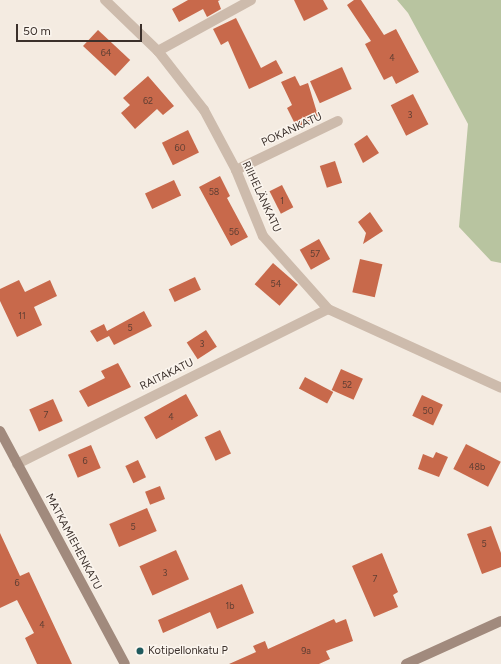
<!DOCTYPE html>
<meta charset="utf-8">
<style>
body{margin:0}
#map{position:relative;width:501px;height:664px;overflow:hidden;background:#f4ebe1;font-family:Figtree,sans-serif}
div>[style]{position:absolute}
.green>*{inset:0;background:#b8c4a0}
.building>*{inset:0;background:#c8694b;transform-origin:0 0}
.street>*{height:10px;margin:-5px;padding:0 5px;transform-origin:5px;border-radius:5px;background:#cdbbac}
.secondary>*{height:10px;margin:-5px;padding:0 5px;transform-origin:5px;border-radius:5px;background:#a18a7d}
.dots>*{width:11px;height:11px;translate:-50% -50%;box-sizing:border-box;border:2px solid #fbf5ee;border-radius:50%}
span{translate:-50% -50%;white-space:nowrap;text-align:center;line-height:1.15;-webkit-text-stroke:3px #fbf5ee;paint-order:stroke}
.number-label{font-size:9px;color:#5e3e33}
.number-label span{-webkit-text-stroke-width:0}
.street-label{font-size:11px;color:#3b302b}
.poi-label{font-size:11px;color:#3b302b}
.left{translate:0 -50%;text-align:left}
.scale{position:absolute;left:16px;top:24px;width:126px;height:18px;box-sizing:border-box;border:2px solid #3b302b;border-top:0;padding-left:5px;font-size:12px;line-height:14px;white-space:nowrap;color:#3b302b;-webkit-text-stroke:3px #fbf5ee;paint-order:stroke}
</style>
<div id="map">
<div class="green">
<i style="clip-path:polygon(397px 0,501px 0,501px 263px,491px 261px,459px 227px,468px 124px,408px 13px)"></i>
</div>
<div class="building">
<i style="clip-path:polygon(188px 0,220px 0,218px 1px,221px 9px,207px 17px,203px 9px,179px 22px,172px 9px)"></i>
<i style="clip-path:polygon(294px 0,323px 0,328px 9px,304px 21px)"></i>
<i style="clip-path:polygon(354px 0,361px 0,384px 35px,396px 29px,419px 72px,396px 84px,392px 76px,384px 80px,365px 44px,371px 41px,347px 5px)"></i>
<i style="clip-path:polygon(236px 18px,261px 68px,276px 60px,283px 73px,249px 89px,228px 41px,221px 45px,213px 29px)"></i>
<i style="left:98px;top:30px;width:44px;height:22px;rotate:43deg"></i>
<i style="left:342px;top:67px;width:24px;height:35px;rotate:66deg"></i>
<i style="clip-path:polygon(148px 76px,174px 106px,163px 115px,157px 109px,135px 129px,121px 113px,130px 105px,123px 98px)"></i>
<i style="clip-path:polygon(295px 76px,300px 86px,308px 83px,318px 116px,297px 128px,287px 108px,292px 105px,281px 82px)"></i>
<i style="left:413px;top:94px;width:34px;height:25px;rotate:63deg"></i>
<i style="left:188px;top:130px;width:25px;height:29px;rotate:64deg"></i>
<i style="clip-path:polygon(367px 135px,379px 153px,363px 163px,354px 144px)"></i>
<i style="left:335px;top:161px;width:23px;height:16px;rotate:72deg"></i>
<i style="clip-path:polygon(220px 176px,230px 196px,227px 198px,248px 237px,231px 246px,199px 187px)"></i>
<i style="left:174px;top:180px;width:17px;height:32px;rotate:65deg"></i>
<i style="left:282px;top:185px;width:25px;height:14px;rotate:63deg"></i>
<i style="clip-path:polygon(370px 212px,383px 231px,363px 244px,366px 233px,358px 222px)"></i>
<i style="left:319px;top:239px;width:23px;height:22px;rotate:61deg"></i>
<i style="left:360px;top:259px;width:23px;height:34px;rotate:13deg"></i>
<i style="left:273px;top:263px;width:33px;height:28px;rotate:41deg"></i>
<i style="left:195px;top:277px;width:14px;height:29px;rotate:65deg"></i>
<i style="clip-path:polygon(19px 280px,25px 292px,50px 280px,57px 296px,34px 307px,42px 325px,17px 337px,0 301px,0 289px)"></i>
<i style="clip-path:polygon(144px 311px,152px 326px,114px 345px,109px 336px,97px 342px,90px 331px,104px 324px,107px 331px)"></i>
<i style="left:206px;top:330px;width:20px;height:23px;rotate:57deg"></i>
<i style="clip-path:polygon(118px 363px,131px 387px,88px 407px,79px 391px,105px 378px,101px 371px)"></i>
<i style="left:341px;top:369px;width:24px;height:23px;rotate:24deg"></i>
<i style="left:305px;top:377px;width:32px;height:13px;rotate:28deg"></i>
<i style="left:186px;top:394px;width:25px;height:48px;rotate:61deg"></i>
<i style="left:422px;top:395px;width:23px;height:23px;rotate:25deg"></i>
<i style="left:53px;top:399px;width:24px;height:26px;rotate:66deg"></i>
<i style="left:220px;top:430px;width:26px;height:17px;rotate:65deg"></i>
<i style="left:466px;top:444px;width:39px;height:28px;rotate:27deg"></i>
<i style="left:91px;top:445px;width:25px;height:25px;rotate:67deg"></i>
<i style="clip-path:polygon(436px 452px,448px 457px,439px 477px,418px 469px,423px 454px,433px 458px)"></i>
<i style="left:138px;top:460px;width:19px;height:14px;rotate:65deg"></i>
<i style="left:160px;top:486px;width:14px;height:16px;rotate:69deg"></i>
<i style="left:147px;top:508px;width:25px;height:41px;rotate:67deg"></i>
<i style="clip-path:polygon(491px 526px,501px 553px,501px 567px,482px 574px,467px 534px)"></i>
<i style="clip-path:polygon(0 533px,20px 576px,29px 572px,72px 664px,37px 664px,25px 638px,34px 633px,17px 600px,0 608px)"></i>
<i style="left:176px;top:550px;width:32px;height:40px;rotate:66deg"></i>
<i style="clip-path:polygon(382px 553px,398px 592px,393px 595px,398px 607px,374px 617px,352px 566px)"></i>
<i style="clip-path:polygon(242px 584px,254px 613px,217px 629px,210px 612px,163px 633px,158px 620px)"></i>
<i style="clip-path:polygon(334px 619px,336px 623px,346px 619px,353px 641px,326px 651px,330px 659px,319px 664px,229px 664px,256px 652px,253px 646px,265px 641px,268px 649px)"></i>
</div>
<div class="street">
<i style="left:105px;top:0;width:74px;rotate:43.9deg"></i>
<i style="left:158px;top:51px;width:75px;rotate:52.1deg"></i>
<i style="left:204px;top:110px;width:68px;rotate:61.9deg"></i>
<i style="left:236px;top:170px;width:71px;rotate:67.8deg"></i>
<i style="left:263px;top:236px;width:98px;rotate:48.3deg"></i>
<i style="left:328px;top:309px;width:190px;rotate:24.5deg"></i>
<i style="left:158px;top:51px;width:106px;rotate:-28.7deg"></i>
<i style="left:236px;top:170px;width:113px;rotate:-25.7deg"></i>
<i style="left:17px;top:464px;width:347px;rotate:-26.5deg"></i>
</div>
<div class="secondary">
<i style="left:0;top:431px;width:264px;rotate:61.8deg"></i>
<i style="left:406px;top:664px;width:104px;rotate:-24.4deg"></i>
</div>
<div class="dots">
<i style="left:140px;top:651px;background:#1f5a5e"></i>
</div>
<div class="number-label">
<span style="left:106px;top:53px">64</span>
<span style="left:392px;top:58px">4</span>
<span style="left:148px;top:101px">62</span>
<span style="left:410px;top:115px">3</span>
<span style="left:180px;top:148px">60</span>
<span style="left:214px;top:192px">58</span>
<span style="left:282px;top:201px">1</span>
<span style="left:234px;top:232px">56</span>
<span style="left:315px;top:254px">57</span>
<span style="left:276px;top:284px">54</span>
<span style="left:22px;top:316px">11</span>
<span style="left:130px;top:328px">5</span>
<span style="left:202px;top:344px">3</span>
<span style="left:347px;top:385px">52</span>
<span style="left:428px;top:411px">50</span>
<span style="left:46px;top:415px">7</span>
<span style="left:171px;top:417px">4</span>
<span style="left:85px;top:461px">6</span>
<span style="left:477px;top:467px">48b</span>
<span style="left:133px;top:527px">5</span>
<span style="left:484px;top:544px">5</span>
<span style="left:165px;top:573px">3</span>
<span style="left:375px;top:579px">7</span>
<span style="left:17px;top:583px">6</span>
<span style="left:230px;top:606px">1b</span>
<span style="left:42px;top:625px">4</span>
<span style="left:306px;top:651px">9a</span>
</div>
<div class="street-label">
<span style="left:292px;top:130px;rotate:-25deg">POKANKATU</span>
<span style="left:261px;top:197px;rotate:65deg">RIIHELÄNKATU</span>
<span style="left:167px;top:375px;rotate:-26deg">RAITAKATU</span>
<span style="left:73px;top:542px;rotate:62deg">MATKAMIEHENKATU</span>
</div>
<div class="poi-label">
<span class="left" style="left:148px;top:651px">Kotipellonkatu P</span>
</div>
<div class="scale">50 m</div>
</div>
